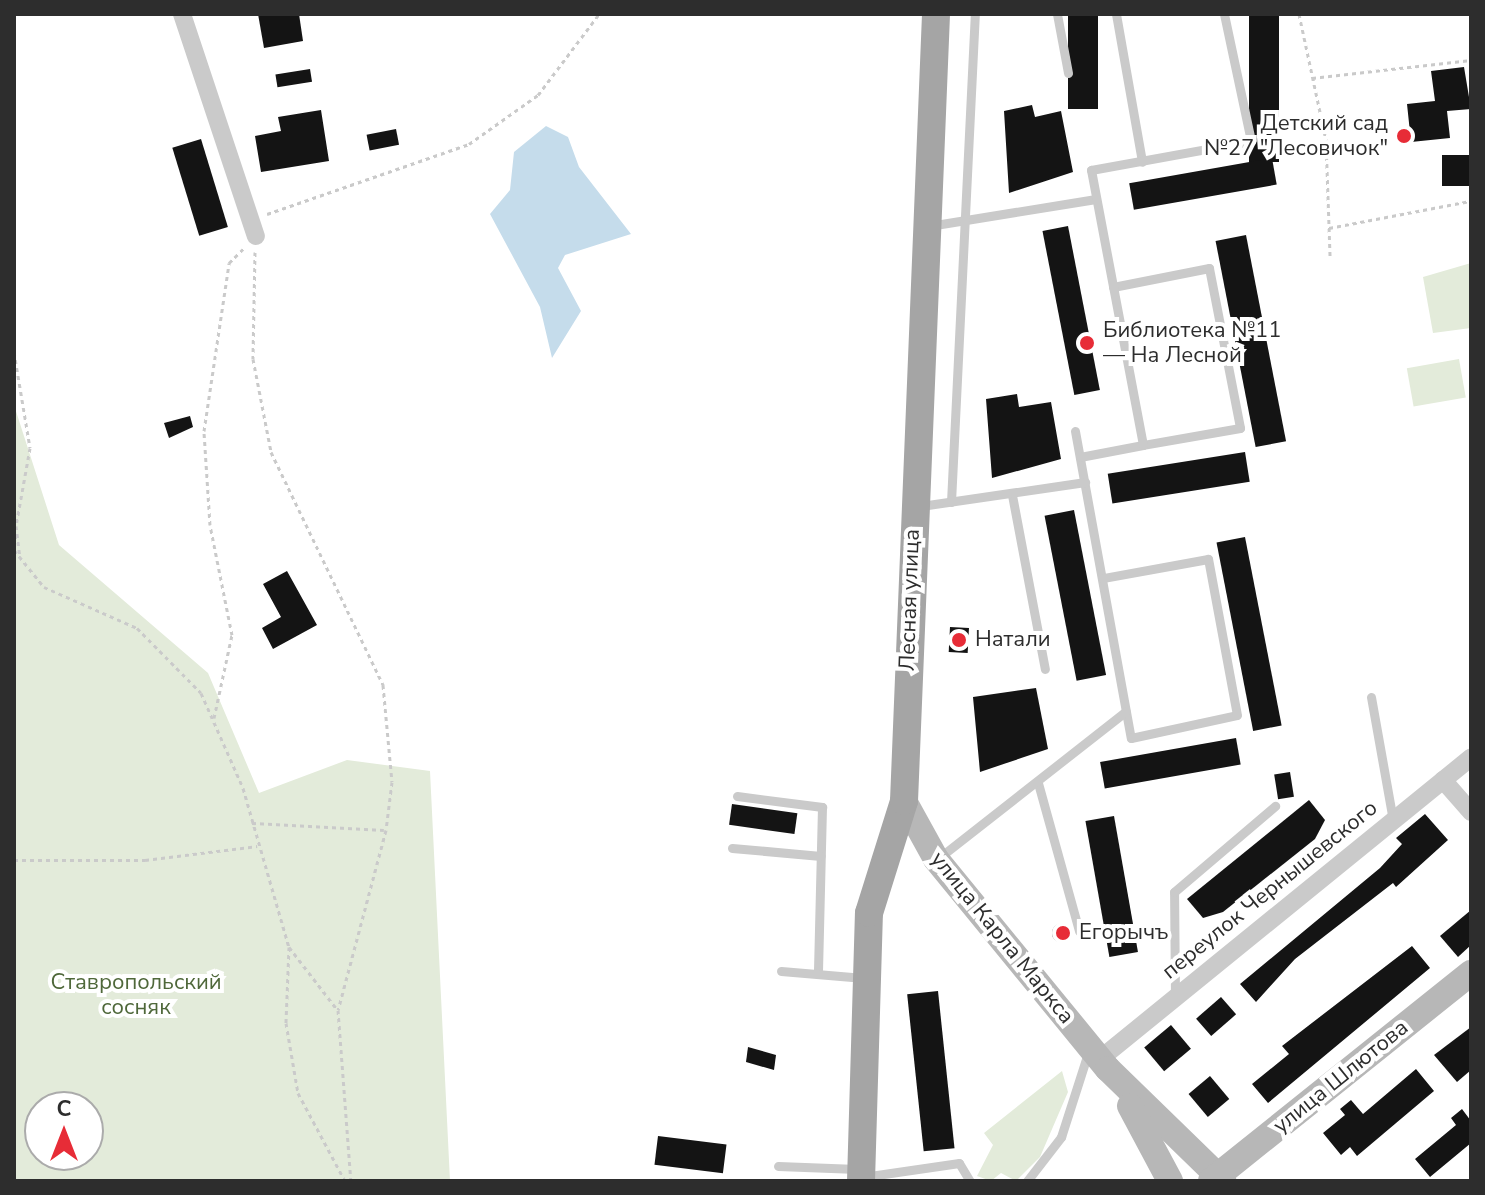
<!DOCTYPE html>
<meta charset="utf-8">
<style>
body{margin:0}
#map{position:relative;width:1485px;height:1195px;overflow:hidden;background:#fff;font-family:"Nunito Sans",sans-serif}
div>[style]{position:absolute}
.green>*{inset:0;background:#e3ebda;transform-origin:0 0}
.water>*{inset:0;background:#c5dceb}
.building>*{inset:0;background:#141414;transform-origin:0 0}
.round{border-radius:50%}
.path>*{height:3px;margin-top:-1.5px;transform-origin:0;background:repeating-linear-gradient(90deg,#cacaca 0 4px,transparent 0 8px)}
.lane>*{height:9px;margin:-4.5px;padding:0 4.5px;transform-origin:4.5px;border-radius:4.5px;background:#cacaca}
.street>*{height:18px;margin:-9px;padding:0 9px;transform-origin:9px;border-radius:9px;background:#cacaca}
.secondary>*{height:26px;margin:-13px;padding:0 13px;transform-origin:13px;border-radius:13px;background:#b7b7b7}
.primary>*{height:28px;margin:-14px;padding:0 14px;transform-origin:14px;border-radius:14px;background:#a5a5a5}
.dots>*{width:22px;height:22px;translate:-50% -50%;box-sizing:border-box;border:4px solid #fff;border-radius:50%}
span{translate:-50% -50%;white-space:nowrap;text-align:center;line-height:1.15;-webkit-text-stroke:8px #fff;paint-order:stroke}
.poi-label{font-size:22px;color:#2d2d2d}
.right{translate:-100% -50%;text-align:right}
.left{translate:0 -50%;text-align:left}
.street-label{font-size:22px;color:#2d2d2d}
.park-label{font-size:22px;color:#4f683a}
.frame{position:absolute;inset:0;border:16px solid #2d2d2d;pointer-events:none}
.north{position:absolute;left:24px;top:1091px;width:80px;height:80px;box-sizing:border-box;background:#fff;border:2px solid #ababab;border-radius:50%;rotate:0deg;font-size:22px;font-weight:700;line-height:32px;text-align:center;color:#2d2d2d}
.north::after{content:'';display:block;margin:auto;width:28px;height:36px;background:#e72c37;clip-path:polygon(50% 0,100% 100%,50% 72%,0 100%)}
</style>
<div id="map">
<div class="green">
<i style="clip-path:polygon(1471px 263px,1471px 328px,1433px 333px,1423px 277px)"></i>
<i style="left:1459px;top:359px;width:39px;height:53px;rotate:80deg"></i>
<i style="clip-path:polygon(evenodd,14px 405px,59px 545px,208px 673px,259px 793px,347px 760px,430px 771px,450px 1181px,14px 1181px,14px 405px,88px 1107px,88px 1155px,40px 1155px,40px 1107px,88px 1107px)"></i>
<i style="clip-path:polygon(1062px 1071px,1068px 1092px,1040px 1157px,1016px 1181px,1001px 1173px,991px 1181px,977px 1176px,993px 1145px,984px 1133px)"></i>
</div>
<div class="water">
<i style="clip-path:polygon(546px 126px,568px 137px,579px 167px,631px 234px,565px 255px,558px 268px,581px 311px,552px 358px,540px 307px,490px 214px,510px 190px,514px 152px)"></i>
</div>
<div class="building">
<i style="clip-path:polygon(258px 14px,299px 14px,303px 41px,264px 48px)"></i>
<i style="left:1068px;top:14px;width:30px;height:95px"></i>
<i style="left:1249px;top:14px;width:30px;height:148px"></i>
<i style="clip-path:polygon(1464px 67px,1471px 109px,1447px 111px,1450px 138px,1411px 142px,1407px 104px,1435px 101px,1431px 71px)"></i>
<i style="left:310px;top:69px;width:13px;height:35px;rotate:81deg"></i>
<i style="clip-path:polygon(1032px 105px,1035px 117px,1061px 111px,1073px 172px,1009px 193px,1004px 111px)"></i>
<i style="clip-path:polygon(321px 110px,329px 161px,261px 172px,255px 136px,281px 131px,278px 117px)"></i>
<i style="left:396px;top:129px;width:16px;height:30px;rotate:79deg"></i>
<i style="left:201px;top:139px;width:92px;height:30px;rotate:73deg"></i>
<i style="left:1471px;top:155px;width:31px;height:29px;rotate:90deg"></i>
<i style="left:1272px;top:158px;width:27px;height:145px;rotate:80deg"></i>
<i style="left:1068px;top:226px;width:167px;height:26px;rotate:79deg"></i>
<i style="left:1246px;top:235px;width:210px;height:31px;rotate:79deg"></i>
<i style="clip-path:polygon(1017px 394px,1019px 407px,1051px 402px,1061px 459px,992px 478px,986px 399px)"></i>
<i style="clip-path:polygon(190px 416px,193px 427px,169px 438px,164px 423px)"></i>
<i style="left:1245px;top:452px;width:30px;height:139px;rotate:81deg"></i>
<i style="left:1074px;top:510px;width:168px;height:30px;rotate:79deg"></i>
<i style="left:1245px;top:537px;width:192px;height:29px;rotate:79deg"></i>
<i style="clip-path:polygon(287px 571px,317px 625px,273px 649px,262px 628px,281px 617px,263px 584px)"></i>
<i style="left:950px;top:627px;width:19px;height:25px;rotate:3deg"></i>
<i style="clip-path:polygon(1036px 688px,1048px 749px,980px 772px,973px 697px)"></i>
<i style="left:1236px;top:738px;width:27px;height:138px;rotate:80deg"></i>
<i style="left:1290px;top:772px;width:25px;height:16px;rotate:81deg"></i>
<i style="clip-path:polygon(1309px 800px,1325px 820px,1315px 839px,1223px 912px,1203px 918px,1187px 899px)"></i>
<i style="left:732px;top:804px;width:66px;height:21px;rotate:8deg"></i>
<i style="clip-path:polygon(1425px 814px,1448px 840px,1396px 887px,1393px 883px,1295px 959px,1256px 1002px,1240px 984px,1380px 868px,1402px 844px,1396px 838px)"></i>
<i style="left:1114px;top:816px;width:138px;height:29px;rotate:80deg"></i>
<i style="clip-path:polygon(1471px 910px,1471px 945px,1458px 957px,1440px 936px)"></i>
<i class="round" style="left:1052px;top:923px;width:20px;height:20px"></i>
<i style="clip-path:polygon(1412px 946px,1430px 968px,1268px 1103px,1252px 1084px,1289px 1054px,1282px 1046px)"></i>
<i style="left:938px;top:991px;width:158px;height:31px;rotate:84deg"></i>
<i style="left:1221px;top:997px;width:23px;height:33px;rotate:49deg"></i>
<i style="left:1171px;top:1025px;width:31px;height:35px;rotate:50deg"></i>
<i style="clip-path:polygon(1471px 1027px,1471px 1070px,1457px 1082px,1434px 1055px)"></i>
<i style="clip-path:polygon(748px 1047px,776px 1055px,774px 1070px,746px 1062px)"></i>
<i style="clip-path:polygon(1416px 1069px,1434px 1091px,1357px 1156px,1350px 1147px,1341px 1155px,1323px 1133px,1345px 1115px,1340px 1109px,1351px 1100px,1363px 1114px)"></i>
<i style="left:1210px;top:1076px;width:30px;height:28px;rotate:50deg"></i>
<i style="clip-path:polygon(1462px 1109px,1471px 1121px,1471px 1143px,1430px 1177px,1415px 1159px,1456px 1125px,1451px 1118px)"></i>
<i style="left:658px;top:1136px;width:69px;height:29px;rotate:7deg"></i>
</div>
<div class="path">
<i style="left:1299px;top:14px;width:129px;rotate:77.9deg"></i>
<i style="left:1326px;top:140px;width:116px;rotate:88deg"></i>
<i style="left:1312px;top:78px;width:160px;rotate:-6.5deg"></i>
<i style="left:267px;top:214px;width:214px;rotate:-19.1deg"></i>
<i style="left:469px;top:144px;width:85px;rotate:-35.4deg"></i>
<i style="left:538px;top:95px;width:101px;rotate:-53deg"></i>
<i style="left:1329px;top:228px;width:145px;rotate:-10.8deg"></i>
<i style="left:255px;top:252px;width:107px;rotate:91.1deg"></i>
<i style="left:253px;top:359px;width:95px;rotate:79deg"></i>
<i style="left:271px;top:452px;width:259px;rotate:64.3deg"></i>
<i style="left:383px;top:685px;width:97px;rotate:84.7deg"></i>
<i style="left:392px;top:782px;width:48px;rotate:97.1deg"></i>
<i style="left:386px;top:830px;width:186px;rotate:104.9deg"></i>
<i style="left:338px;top:1010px;width:171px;rotate:85.7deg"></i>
<i style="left:14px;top:352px;width:97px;rotate:80.5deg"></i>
<i style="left:30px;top:448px;width:79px;rotate:100.2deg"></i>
<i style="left:16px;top:526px;width:31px;rotate:83deg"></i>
<i style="left:14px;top:550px;width:48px;rotate:51deg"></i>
<i style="left:44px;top:587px;width:102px;rotate:23.8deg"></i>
<i style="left:137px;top:628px;width:91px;rotate:45.4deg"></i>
<i style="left:201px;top:693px;width:104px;rotate:66.1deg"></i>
<i style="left:243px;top:788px;width:166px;rotate:73.9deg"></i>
<i style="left:289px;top:947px;width:77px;rotate:52.4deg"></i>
<i style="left:214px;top:718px;width:85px;rotate:-77.8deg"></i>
<i style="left:232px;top:635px;width:112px;rotate:-101.3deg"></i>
<i style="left:210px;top:525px;width:94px;rotate:-93.7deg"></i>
<i style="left:204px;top:431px;width:170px;rotate:-81.5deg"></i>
<i style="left:229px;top:263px;width:23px;rotate:-45deg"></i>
<i style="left:252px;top:823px;width:132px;rotate:3deg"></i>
<i style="left:14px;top:860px;width:131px"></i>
<i style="left:145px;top:860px;width:113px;rotate:-7.1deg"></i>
<i style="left:289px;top:947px;width:76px;rotate:92.3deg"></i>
<i style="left:286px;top:1023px;width:71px;rotate:80.3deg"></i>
<i style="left:298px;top:1093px;width:100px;rotate:61.9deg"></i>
</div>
<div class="lane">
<i style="left:1057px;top:14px;width:60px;rotate:79.4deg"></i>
<i style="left:1116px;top:14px;width:150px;rotate:80deg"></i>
<i style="left:929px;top:226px;width:169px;rotate:-9.2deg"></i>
<i style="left:1113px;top:287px;width:98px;rotate:-11.2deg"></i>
<i style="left:1209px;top:268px;width:163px;rotate:79deg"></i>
<i style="left:1240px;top:428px;width:98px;rotate:170.1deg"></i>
<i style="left:1075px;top:431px;width:312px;rotate:79.7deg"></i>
<i style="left:1131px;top:738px;width:108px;rotate:-12.2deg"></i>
<i style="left:1237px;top:715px;width:159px;rotate:-100.5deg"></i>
<i style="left:1208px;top:559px;width:107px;rotate:169.7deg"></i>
<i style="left:1080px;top:457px;width:64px;rotate:-10.8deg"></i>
<i style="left:1143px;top:445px;width:280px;rotate:-100.7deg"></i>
<i style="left:1091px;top:170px;width:163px;rotate:-10.3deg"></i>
<i style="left:1251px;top:141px;width:130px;rotate:-102deg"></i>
<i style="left:1012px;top:495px;width:177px;rotate:79.3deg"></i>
<i style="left:951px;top:502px;width:489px;rotate:-87.2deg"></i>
<i style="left:921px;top:506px;width:166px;rotate:-8.3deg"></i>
<i style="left:1371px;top:697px;width:126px;rotate:79.9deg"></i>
<i style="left:1038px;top:783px;width:154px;rotate:74.5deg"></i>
<i style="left:737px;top:796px;width:86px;rotate:7.4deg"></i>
<i style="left:822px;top:807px;width:167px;rotate:91.4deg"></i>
<i style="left:732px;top:848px;width:89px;rotate:5.1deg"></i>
<i style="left:940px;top:857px;width:236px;rotate:-38.1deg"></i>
<i style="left:781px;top:971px;width:83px;rotate:4.8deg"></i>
<i style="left:1175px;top:998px;width:106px;rotate:-90.5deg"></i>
<i style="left:1174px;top:892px;width:133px;rotate:-40.4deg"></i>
<i style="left:778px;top:1166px;width:79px;rotate:2.2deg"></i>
<i style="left:870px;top:1176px;width:90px;rotate:-8.3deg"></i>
<i style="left:959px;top:1163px;width:21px;rotate:59deg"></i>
<i style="left:1027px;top:1181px;width:56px;rotate:-52.3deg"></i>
<i style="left:1061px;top:1137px;width:88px;rotate:-72.2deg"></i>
</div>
<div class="street">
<i style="left:182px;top:14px;width:234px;rotate:71.6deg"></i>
<i style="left:1443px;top:780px;width:43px;rotate:48.8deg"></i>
<i style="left:1100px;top:1059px;width:478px;rotate:-39.1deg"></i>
</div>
<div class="secondary">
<i style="left:904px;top:801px;width:66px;rotate:61.1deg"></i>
<i style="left:936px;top:859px;width:271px;rotate:50.7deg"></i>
<i style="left:1108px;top:1069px;width:161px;rotate:44.2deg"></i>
<i style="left:1130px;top:1106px;width:85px;rotate:61.9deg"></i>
<i style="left:1211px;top:1181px;width:333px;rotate:-38.7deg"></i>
</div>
<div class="primary">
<i style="left:861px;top:1181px;width:268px;rotate:-88.3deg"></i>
<i style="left:869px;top:913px;width:117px;rotate:-72.6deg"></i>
<i style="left:904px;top:801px;width:788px;rotate:-87.67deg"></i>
</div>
<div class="dots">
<i style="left:1404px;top:136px;background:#e72c37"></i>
<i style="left:1087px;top:343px;background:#e72c37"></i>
<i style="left:959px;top:640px;background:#e72c37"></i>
<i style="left:1063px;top:933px;background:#e72c37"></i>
</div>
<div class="poi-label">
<span class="right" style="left:1388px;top:136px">Детский сад<br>№27 "Лесовичок"</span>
<span class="left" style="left:1103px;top:343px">Библиотека №11<br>— На Лесной</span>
<span class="left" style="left:975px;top:640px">Натали</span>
<span class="left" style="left:1079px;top:933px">Егорычъ</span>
</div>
<div class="street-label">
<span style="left:910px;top:600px;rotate:-88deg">Лесная улица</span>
<span style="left:1270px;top:890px;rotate:-39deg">переулок Чернышевского</span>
<span style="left:1002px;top:938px;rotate:51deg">улица Карла Маркса</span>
<span style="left:1341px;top:1077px;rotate:-39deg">улица Шлютова</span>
</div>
<div class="park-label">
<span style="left:136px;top:995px">Ставропольский<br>сосняк</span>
</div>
<div class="frame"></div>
<div class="north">С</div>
</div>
